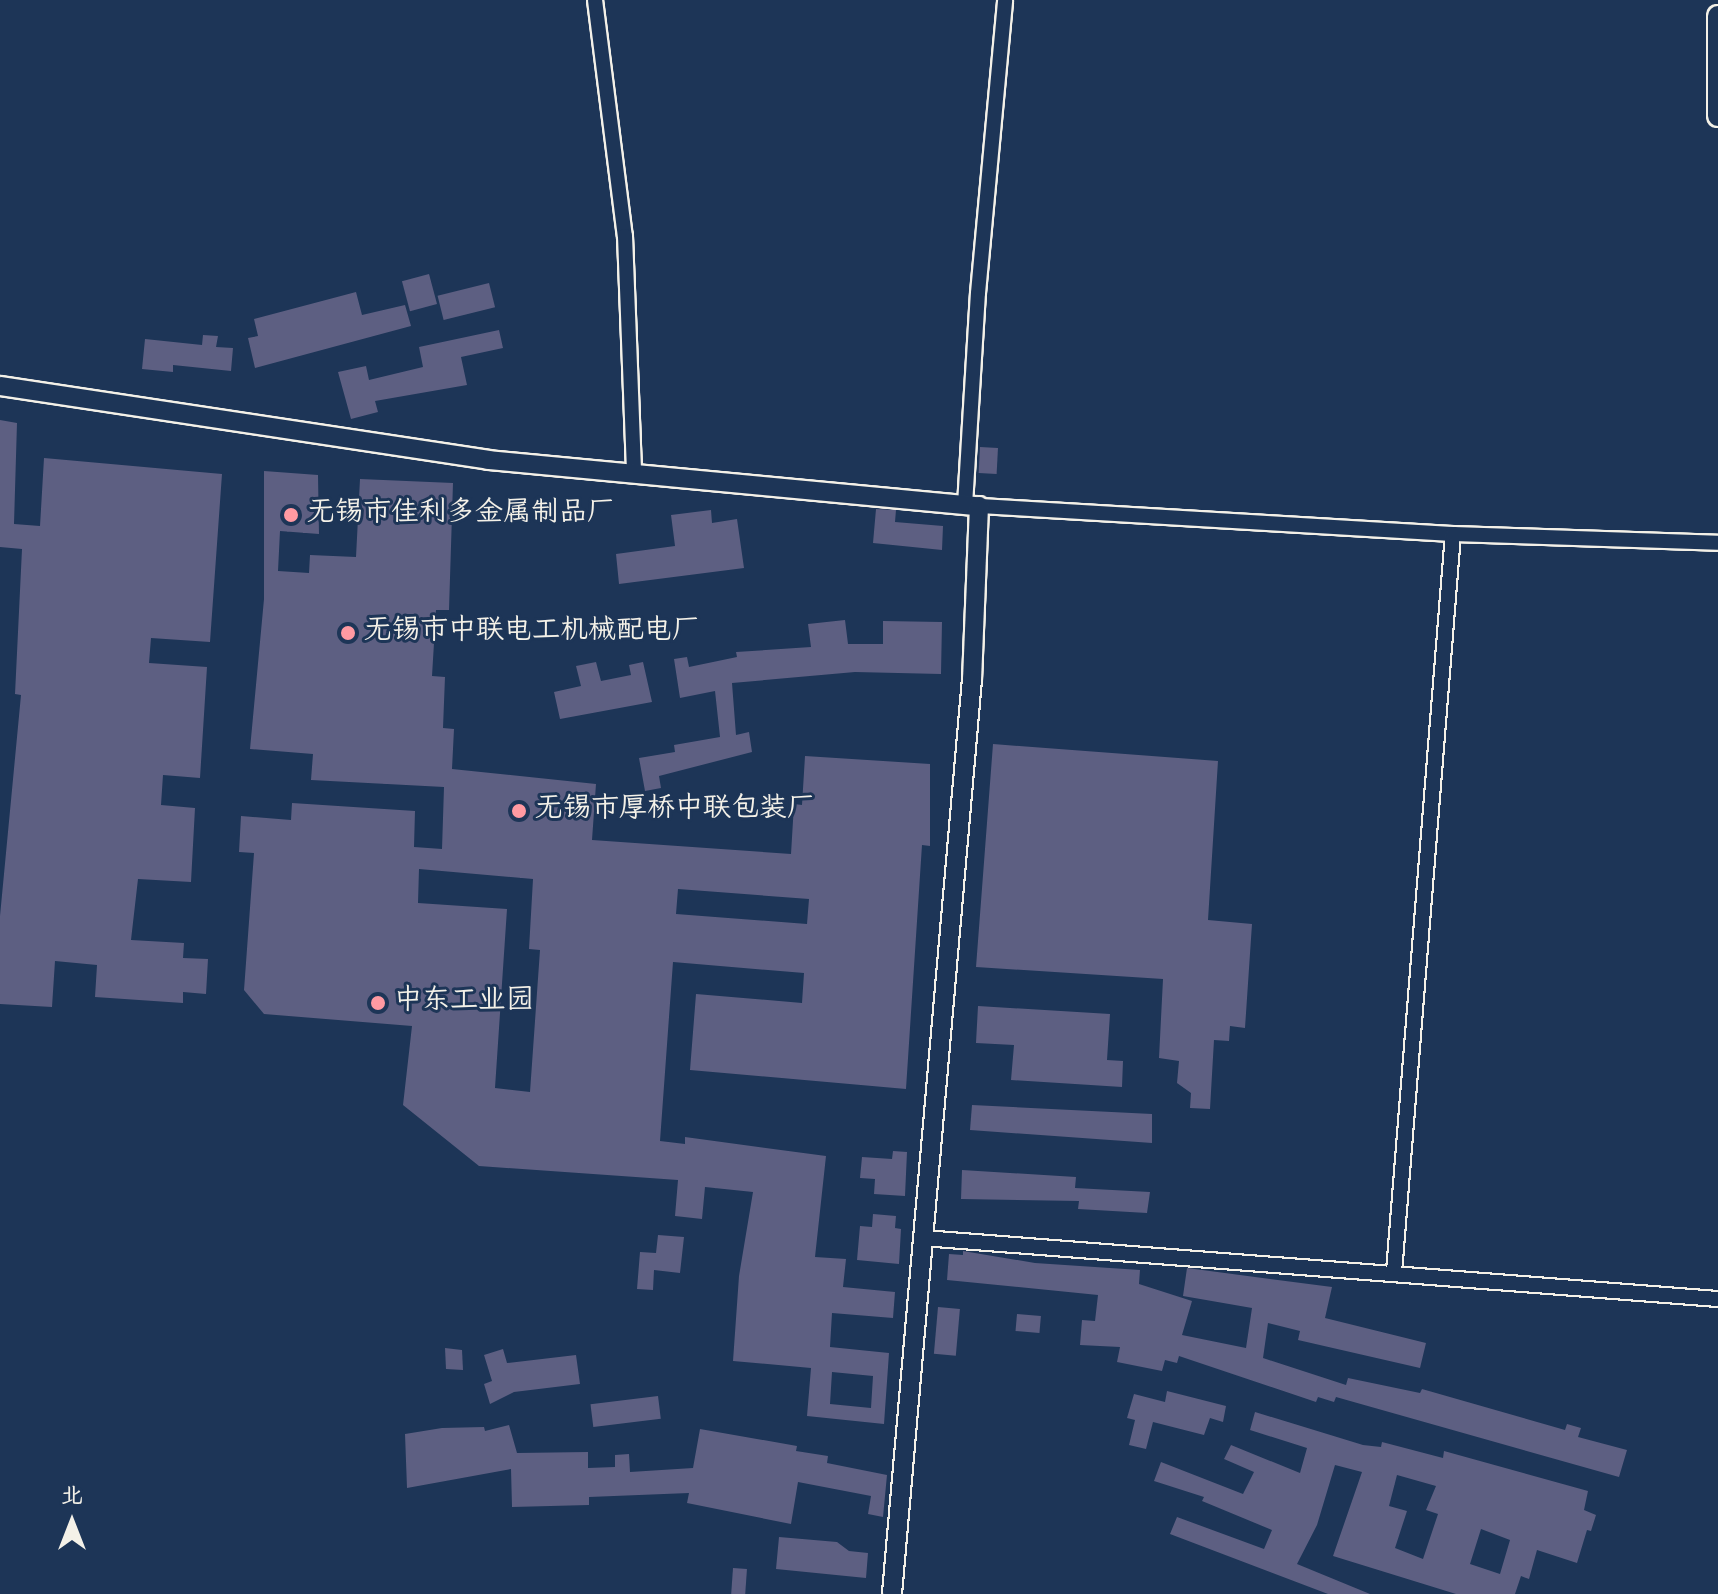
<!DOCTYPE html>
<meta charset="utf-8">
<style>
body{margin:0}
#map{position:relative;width:1718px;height:1594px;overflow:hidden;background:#1d3557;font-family:"Gochi Hand","LXGW WenKai TC",sans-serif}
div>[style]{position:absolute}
.building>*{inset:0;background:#5d5f82;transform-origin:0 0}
.roads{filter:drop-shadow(2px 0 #f4f1e8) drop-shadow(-2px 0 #f4f1e8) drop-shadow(0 2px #f4f1e8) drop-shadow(0 -2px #f4f1e8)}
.minor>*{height:14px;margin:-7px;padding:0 7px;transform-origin:7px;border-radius:7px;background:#1d3557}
.tertiary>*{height:18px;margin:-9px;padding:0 9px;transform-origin:9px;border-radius:9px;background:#1d3557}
.secondary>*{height:20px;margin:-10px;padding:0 10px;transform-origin:10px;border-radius:10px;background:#1d3557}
.dots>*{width:22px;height:22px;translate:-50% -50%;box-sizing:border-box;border:4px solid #1d3557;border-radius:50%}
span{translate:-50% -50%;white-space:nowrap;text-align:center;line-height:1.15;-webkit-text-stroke:6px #1d3557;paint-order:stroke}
.poi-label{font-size:28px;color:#f4f1e8}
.left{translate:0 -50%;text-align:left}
.north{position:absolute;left:32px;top:1482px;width:80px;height:80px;-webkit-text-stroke:6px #1d3557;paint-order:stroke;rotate:0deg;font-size:22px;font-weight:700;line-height:32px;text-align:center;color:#f4f1e8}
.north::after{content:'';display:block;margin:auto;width:28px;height:36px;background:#f4f1e8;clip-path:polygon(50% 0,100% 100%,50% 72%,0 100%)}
</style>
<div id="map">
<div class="building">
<i style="left:429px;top:274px;width:31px;height:28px;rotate:75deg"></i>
<i style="left:489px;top:283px;width:25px;height:53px;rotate:76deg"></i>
<i style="clip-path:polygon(356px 292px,362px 315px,405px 305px,411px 326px,255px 368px,248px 338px,258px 336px,254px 319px)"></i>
<i style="clip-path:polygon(499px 330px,503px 348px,461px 357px,467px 385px,375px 401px,378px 412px,351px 419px,338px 372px,366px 366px,369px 380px,423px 367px,419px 347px)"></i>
<i style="clip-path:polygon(203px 335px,218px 336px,216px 347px,233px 348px,231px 371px,173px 365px,173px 372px,142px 369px,145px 339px,202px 345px)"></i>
<i style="clip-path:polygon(0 420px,17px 423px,14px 524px,40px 526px,44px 458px,222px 474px,210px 642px,151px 638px,149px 663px,207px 667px,200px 778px,163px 775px,161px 805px,195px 808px,191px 882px,138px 879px,131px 940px,184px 943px,183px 958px,208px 959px,206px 994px,183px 992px,183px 1003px,95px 997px,97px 965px,55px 961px,52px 1007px,0 1004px,0 916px,21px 695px,15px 694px,22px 549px,0 547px)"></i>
<i style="left:980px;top:447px;width:18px;height:26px;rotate:3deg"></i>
<i style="clip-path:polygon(evenodd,264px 471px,318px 475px,319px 534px,280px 531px,278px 571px,309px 573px,310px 555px,356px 557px,360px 479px,453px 483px,449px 610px,436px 610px,432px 676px,445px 677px,443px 728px,454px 729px,452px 769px,596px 784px,592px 840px,791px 854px,794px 804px,802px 805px,805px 756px,930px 764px,930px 846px,922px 845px,906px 1089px,690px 1070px,696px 994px,802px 1003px,804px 973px,673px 962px,660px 1141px,685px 1144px,685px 1137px,826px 1156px,815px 1257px,846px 1259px,843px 1287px,895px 1292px,893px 1318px,832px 1313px,830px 1347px,889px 1353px,884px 1424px,807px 1416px,811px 1368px,733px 1361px,739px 1276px,753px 1192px,705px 1187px,702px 1219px,675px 1216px,678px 1180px,479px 1166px,403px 1105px,412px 1026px,264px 1014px,244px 990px,254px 853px,239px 852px,241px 816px,291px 820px,292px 803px,415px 811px,414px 847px,442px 849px,444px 787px,311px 780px,313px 754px,250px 749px,264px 599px,264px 471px,419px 869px,533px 879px,529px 949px,540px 950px,530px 1092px,495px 1088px,507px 909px,418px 903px,419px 869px,264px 471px,678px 889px,809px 899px,807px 924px,676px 914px,678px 889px,264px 471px,832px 1372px,873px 1376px,871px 1408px,830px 1404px,832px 1372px)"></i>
<i style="clip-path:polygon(876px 509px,896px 510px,895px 522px,943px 526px,942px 550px,873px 543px)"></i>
<i style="clip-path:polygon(711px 510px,712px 523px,737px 519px,744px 568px,619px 584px,616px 554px,675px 546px,671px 515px)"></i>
<i style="clip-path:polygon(845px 620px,848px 644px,883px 644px,883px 621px,942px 622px,941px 674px,855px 672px,732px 683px,736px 735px,749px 732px,752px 752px,659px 776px,661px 788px,645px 791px,639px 758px,675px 752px,674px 745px,720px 737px,715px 691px,680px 698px,674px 659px,687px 657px,689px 667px,737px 657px,736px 652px,811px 647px,808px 624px)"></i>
<i style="clip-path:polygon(596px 662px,601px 681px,631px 675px,629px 665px,643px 662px,652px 702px,560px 719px,554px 692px,581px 686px,576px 666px)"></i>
<i style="clip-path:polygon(993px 744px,1218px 761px,1208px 920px,1252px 924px,1245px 1028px,1230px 1026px,1229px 1041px,1214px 1040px,1210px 1109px,1190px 1108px,1191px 1093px,1177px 1083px,1179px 1061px,1159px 1058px,1163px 979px,976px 967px)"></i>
<i style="clip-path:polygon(978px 1006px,1110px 1014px,1107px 1060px,1123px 1061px,1122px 1087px,1011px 1080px,1014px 1045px,976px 1043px)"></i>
<i style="clip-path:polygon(972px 1105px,1152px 1114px,1152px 1143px,970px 1130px)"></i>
<i style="clip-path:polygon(893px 1151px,907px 1152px,905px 1196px,874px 1194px,875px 1179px,860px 1178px,862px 1157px,892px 1159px)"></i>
<i style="clip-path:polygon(962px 1170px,1076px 1177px,1075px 1188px,1150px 1192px,1147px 1213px,1078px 1209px,1079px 1201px,961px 1199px)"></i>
<i style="clip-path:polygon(873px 1214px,896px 1216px,895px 1228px,901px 1229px,899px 1264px,857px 1260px,860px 1226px,872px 1227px)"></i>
<i style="clip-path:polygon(658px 1235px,684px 1237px,680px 1273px,654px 1270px,653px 1290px,637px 1289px,640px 1252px,656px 1253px)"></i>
<i style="clip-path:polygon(963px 1251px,1035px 1263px,1140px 1270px,1139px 1284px,1192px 1301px,1182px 1335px,1246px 1348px,1252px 1308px,1183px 1296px,1187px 1268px,1332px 1287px,1325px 1318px,1426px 1343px,1420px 1368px,1298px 1340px,1300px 1331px,1268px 1323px,1263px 1358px,1346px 1385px,1348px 1378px,1420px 1393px,1422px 1389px,1565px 1430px,1567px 1424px,1581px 1428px,1578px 1437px,1627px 1450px,1619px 1477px,1336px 1397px,1334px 1402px,1318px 1397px,1316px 1402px,1179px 1356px,1177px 1363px,1165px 1360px,1162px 1371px,1117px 1362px,1120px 1347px,1080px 1345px,1082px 1320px,1095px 1321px,1098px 1295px,947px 1280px,949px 1254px,963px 1255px)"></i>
<i style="left:938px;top:1307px;width:22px;height:47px;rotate:5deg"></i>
<i style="left:1017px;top:1314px;width:24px;height:17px;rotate:5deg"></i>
<i style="clip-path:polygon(445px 1348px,462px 1350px,463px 1370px,446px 1369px)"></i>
<i style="clip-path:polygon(503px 1349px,507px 1363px,576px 1355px,580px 1384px,514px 1392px,490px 1404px,484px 1384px,492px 1381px,484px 1355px)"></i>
<i style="clip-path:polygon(1167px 1391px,1226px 1406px,1223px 1422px,1210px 1418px,1204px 1435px,1153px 1422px,1146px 1449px,1129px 1445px,1135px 1420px,1127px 1418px,1134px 1394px,1165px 1402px)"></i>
<i style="left:658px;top:1396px;width:23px;height:68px;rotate:83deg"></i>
<i style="clip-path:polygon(evenodd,1255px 1412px,1363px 1445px,1381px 1447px,1382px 1442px,1443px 1458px,1444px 1451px,1588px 1491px,1584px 1510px,1596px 1515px,1591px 1531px,1587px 1530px,1577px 1563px,1537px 1550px,1529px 1579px,1521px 1576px,1515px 1594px,1456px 1594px,1333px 1556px,1362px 1472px,1335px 1465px,1317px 1525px,1297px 1564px,1370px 1594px,1328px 1594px,1170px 1534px,1177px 1517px,1264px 1549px,1272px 1530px,1202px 1501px,1204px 1497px,1154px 1481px,1161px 1462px,1243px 1494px,1254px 1472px,1224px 1459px,1231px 1445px,1300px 1473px,1307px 1448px,1250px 1430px,1255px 1412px,1397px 1475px,1436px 1486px,1426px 1510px,1438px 1514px,1423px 1559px,1395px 1548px,1407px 1511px,1389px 1506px,1397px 1475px,1255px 1412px,1481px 1529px,1510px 1540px,1500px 1574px,1470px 1564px,1481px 1529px)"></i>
<i style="clip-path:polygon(509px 1425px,517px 1453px,588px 1452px,588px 1468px,615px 1467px,615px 1455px,629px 1454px,630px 1472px,693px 1468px,700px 1429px,797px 1446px,796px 1451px,828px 1456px,827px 1463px,887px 1475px,883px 1517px,868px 1514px,871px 1496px,798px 1482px,791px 1524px,687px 1503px,689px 1493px,589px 1497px,589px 1505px,512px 1507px,511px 1469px,407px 1488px,405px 1434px,442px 1428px,484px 1427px,485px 1431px)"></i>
<i style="clip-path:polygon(779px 1537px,837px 1542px,849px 1551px,868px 1553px,866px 1578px,776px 1569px)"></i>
<i style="left:733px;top:1568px;width:14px;height:26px;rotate:4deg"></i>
</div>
<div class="roads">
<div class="minor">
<i style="left:595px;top:0;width:238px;rotate:82.8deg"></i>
<i style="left:625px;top:236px;width:238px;rotate:87.8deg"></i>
<i style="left:965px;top:505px;width:212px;rotate:-86.5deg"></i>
<i style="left:978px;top:293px;width:294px;rotate:-84.7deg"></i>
<i style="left:979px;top:506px;width:475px;rotate:3.4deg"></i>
<i style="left:1453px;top:534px;width:740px;rotate:94.57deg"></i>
<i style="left:1453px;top:534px;width:265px;rotate:1.9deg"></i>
<i style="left:923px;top:1238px;width:797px;rotate:4.39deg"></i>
</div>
<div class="tertiary">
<i style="left:0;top:386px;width:494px;rotate:8.6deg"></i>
<i style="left:488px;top:460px;width:493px;rotate:5.4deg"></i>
<i style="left:979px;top:506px;width:173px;rotate:92.3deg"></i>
<i style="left:972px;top:679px;width:918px;rotate:95deg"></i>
</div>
<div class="secondary">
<i style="left:1718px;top:16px;width:100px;rotate:90deg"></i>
</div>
</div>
<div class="dots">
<i style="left:291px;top:515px;background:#ff9aa2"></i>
<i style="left:348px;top:633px;background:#ff9aa2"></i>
<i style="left:519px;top:811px;background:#ff9aa2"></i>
<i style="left:378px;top:1003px;background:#ff9aa2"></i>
</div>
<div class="poi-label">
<span class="left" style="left:307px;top:515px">无锡市佳利多金属制品厂</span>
<span class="left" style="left:364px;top:633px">无锡市中联电工机械配电厂</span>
<span class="left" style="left:535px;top:811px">无锡市厚桥中联包装厂</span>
<span class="left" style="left:394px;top:1003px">中东工业园</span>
</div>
<div class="north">北</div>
</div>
